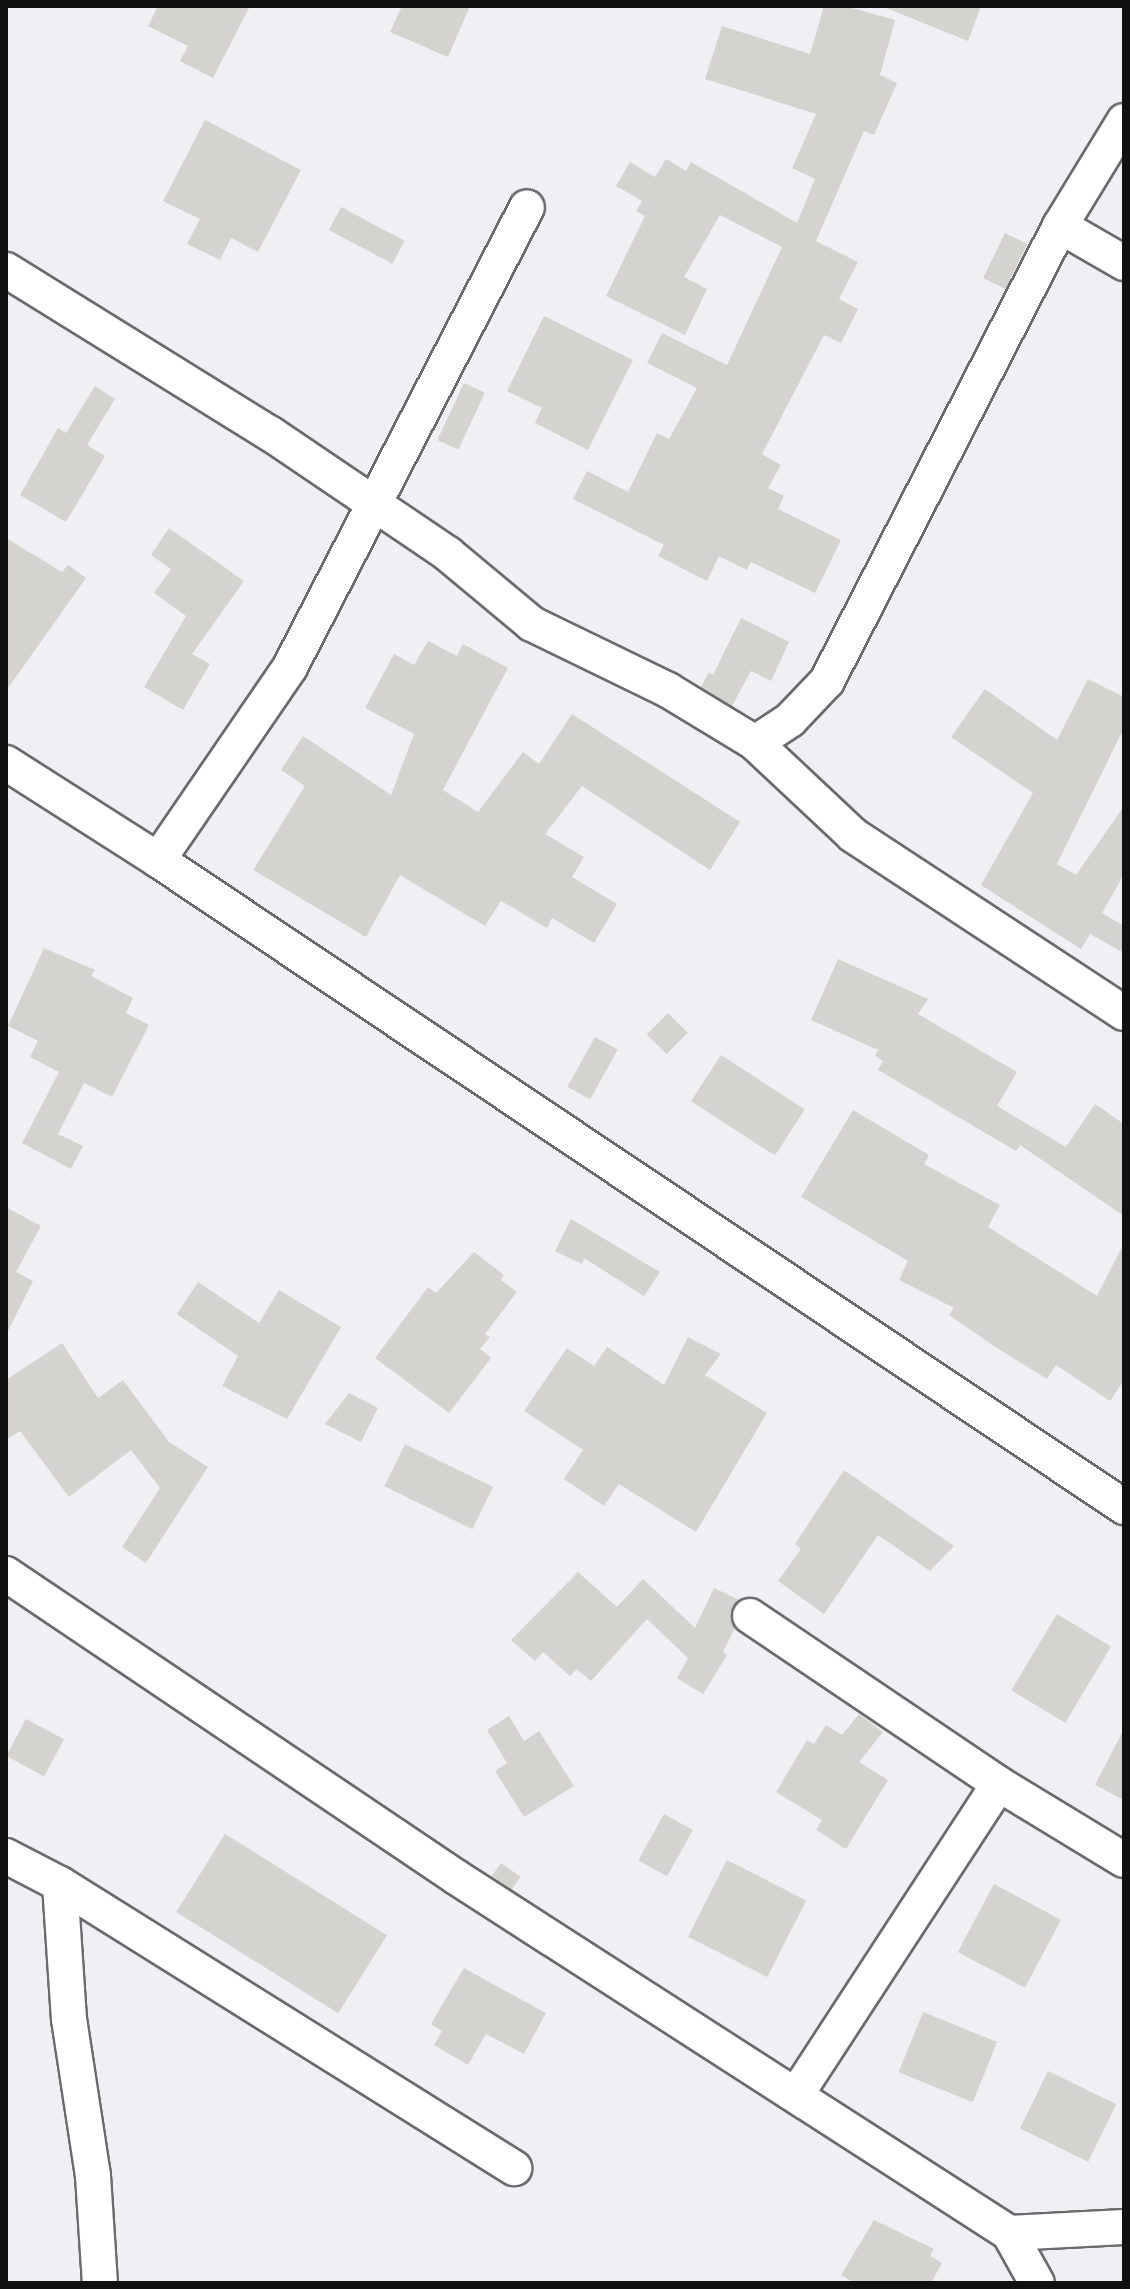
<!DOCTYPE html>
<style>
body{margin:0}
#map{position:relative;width:1130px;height:2289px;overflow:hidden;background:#f0f0f4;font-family:Jost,sans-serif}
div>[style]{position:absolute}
.building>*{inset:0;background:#d4d3cf;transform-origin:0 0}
.roads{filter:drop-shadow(2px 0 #6b6a6d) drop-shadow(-2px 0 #6b6a6d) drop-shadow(0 2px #6b6a6d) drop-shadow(0 -2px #6b6a6d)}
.street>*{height:34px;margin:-17px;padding:0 17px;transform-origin:17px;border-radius:17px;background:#fff}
span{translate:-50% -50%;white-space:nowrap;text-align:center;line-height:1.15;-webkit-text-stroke:8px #f0f0f4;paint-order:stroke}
.frame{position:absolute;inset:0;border:8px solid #111112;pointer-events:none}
</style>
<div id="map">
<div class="building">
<i style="clip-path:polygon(158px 6px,250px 6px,213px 78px,180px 61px,188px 46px,148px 26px)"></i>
<i style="clip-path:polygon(402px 6px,470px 6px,448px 57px,390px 32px)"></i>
<i style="clip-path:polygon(824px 6px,845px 6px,895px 20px,880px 75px,897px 83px,874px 135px,864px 131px,816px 241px,858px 262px,839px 299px,858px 309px,841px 343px,824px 335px,762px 454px,781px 465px,768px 488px,784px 496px,778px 509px,841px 540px,815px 593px,751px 562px,747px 570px,719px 556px,707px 581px,658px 556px,664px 545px,573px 499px,587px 471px,628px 492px,657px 433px,669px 439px,697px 388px,647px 363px,662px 333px,727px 365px,782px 247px,720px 215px,684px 277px,707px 289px,685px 335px,606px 296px,645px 216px,636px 211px,642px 201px,616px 186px,630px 162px,655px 177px,666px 159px,686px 171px,691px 162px,797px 223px,815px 179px,792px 168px,816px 114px,705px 79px,722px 26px,810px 54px)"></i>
<i style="clip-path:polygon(881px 6px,981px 6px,968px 41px)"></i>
<i style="clip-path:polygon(205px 120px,301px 170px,258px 252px,231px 238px,220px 260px,187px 244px,200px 219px,163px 201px)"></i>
<i style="left:341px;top:207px;width:72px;height:26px;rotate:28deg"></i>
<i style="left:1005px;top:233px;width:25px;height:50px;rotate:26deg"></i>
<i style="clip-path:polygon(544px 316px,633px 360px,588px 450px,535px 423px,542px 408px,507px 391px)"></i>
<i style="left:464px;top:383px;width:23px;height:63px;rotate:25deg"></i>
<i style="clip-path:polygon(95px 386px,115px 399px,87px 445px,105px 456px,66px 522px,20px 495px,58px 428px,66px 433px)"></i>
<i style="clip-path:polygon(169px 528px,244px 581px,192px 654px,210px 664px,183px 710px,144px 687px,186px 616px,154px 593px,171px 569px,151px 555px)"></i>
<i style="clip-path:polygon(6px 538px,62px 572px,68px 565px,86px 578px,6px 691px)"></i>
<i style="clip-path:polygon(741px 618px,789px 642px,771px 681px,751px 671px,732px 706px,701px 687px,709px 672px,713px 675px)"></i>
<i style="clip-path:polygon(428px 641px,457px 656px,463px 644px,508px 668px,443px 790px,478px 812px,523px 752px,539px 764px,572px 714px,740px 822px,710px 870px,582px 786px,545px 834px,584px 857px,572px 877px,617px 904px,594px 943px,552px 918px,547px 928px,501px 901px,485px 926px,400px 875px,366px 937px,253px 870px,305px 786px,281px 770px,303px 736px,391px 795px,414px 734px,365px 708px,394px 654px,414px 665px)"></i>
<i style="clip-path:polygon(1088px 679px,1124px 697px,1124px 728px,1057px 864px,1076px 875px,1124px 806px,1124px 874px,1102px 913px,1124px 926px,1124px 953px,1090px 934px,1081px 949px,981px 885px,1033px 793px,951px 737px,985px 689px,1057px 740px)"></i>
<i style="clip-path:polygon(44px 948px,95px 970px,91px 976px,133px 998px,126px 1013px,149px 1025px,112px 1097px,84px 1083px,58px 1134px,83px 1146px,71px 1169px,22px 1143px,59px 1072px,30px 1057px,38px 1041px,8px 1026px)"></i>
<i style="clip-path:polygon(838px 959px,928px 999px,918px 1014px,1017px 1072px,997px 1106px,1066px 1147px,1095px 1104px,1124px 1124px,1124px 1216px,1020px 1145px,1016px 1151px,878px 1070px,883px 1061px,875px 1056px,878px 1050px,811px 1020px)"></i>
<i style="left:668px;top:1013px;width:28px;height:30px;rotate:45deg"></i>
<i style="left:595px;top:1037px;width:26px;height:57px;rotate:29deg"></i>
<i style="left:721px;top:1055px;width:100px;height:55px;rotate:33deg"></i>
<i style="clip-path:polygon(853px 1110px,929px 1155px,924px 1164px,1000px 1205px,988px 1227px,1097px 1296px,1124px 1243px,1124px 1380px,1110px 1401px,1056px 1365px,1047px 1379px,997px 1348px,949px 1315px,954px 1308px,899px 1280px,908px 1261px,801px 1197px)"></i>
<i style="clip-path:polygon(6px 1207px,41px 1226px,16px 1272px,33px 1281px,6px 1335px)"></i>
<i style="clip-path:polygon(571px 1219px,660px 1272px,644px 1296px,584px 1258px,582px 1264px,555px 1251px)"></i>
<i style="clip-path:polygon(474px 1252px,504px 1275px,501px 1280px,517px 1292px,485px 1334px,490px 1337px,480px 1349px,491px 1358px,449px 1413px,375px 1358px,428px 1287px,436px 1293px)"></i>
<i style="clip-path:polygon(198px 1282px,259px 1323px,279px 1290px,341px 1327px,287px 1419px,222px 1386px,238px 1356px,177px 1314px)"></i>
<i style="clip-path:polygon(688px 1337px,721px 1354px,705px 1375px,767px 1413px,696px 1532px,619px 1484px,604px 1506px,564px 1479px,583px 1450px,524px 1411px,567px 1348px,594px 1366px,607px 1347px,664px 1385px)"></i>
<i style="clip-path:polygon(62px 1343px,98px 1398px,123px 1380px,169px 1442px,208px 1467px,146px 1563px,122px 1547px,160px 1488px,131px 1450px,69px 1497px,20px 1431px,6px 1440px,6px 1380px)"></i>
<i style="clip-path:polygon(349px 1393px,378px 1408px,361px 1442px,325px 1424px)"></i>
<i style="left:405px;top:1444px;width:98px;height:47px;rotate:26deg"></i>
<i style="clip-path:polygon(844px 1470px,954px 1546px,930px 1571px,878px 1535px,824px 1614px,778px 1581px,801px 1549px,795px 1544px)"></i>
<i style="clip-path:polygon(578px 1572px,617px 1607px,643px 1579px,695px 1628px,714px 1588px,739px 1600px,730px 1614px,735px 1628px,723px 1652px,727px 1655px,703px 1694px,677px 1678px,688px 1658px,647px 1619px,591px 1681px,577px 1669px,570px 1676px,543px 1652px,535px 1661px,511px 1640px)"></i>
<i style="left:1057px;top:1614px;width:63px;height:89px;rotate:31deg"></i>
<i style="clip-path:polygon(859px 1714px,883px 1732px,859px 1762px,888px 1780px,846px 1849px,816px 1830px,822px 1820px,776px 1792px,807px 1740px,814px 1744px,826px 1725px,842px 1735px)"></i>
<i style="clip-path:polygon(509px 1716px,524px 1741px,539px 1731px,574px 1786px,524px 1817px,495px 1771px,507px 1763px,487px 1730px)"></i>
<i style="left:26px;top:1719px;width:43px;height:42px;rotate:28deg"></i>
<i style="clip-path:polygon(1124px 1729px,1124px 1800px,1095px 1785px)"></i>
<i style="left:664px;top:1814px;width:33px;height:53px;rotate:29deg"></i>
<i style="left:225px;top:1834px;width:191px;height:92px;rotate:32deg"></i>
<i style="left:727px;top:1860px;width:89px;height:86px;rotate:27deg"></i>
<i style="left:501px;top:1863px;width:24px;height:16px;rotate:35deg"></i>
<i style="left:994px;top:1884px;width:76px;height:77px;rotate:28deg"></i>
<i style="clip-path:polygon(464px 1968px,546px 2013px,524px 2054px,486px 2034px,468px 2065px,434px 2045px,442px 2031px,431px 2024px)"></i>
<i style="left:923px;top:2012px;width:80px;height:65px;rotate:22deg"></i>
<i style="left:1048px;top:2071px;width:76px;height:64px;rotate:26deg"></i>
<i style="clip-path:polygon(874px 2220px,934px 2249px,930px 2256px,942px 2263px,931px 2283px,854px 2283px,841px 2275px)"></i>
</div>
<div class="roads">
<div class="street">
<i style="left:1060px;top:226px;width:74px;rotate:30deg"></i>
<i style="left:6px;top:270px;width:312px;rotate:31.8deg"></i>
<i style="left:271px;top:434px;width:214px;rotate:34.1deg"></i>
<i style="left:448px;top:554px;width:109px;rotate:39.8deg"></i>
<i style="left:532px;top:624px;width:151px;rotate:25.9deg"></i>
<i style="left:668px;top:690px;width:102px;rotate:31.3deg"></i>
<i style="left:755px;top:743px;width:134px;rotate:43.2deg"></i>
<i style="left:853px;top:835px;width:324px;rotate:33.3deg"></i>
<i style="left:755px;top:743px;width:42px;rotate:-33.3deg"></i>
<i style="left:790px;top:720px;width:54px;rotate:-46.5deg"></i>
<i style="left:827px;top:681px;width:511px;rotate:-62.88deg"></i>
<i style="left:1060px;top:226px;width:123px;rotate:-58.6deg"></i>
<i style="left:6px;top:763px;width:180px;rotate:32.5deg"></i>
<i style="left:158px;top:860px;width:1163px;rotate:33.81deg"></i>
<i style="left:158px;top:860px;width:234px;rotate:-55.6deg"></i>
<i style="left:290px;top:667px;width:517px;rotate:-62.74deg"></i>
<i style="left:6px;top:1574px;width:543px;rotate:33.95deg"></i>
<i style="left:456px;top:1877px;width:658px;rotate:32.77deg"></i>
<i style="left:1009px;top:2233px;width:57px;rotate:60.8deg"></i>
<i style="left:750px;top:1616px;width:300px;rotate:34deg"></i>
<i style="left:999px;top:1784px;width:146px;rotate:31.3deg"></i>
<i style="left:6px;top:1856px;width:61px;rotate:27.4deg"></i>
<i style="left:60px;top:1884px;width:536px;rotate:32.03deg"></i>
<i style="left:60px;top:1884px;width:135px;rotate:86.2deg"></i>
<i style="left:69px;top:2019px;width:159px;rotate:81.3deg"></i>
<i style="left:93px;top:2176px;width:107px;rotate:86.3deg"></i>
<i style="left:796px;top:2095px;width:371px;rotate:-56.9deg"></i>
<i style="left:1009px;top:2233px;width:115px;rotate:-3deg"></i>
</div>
</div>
<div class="frame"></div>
</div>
